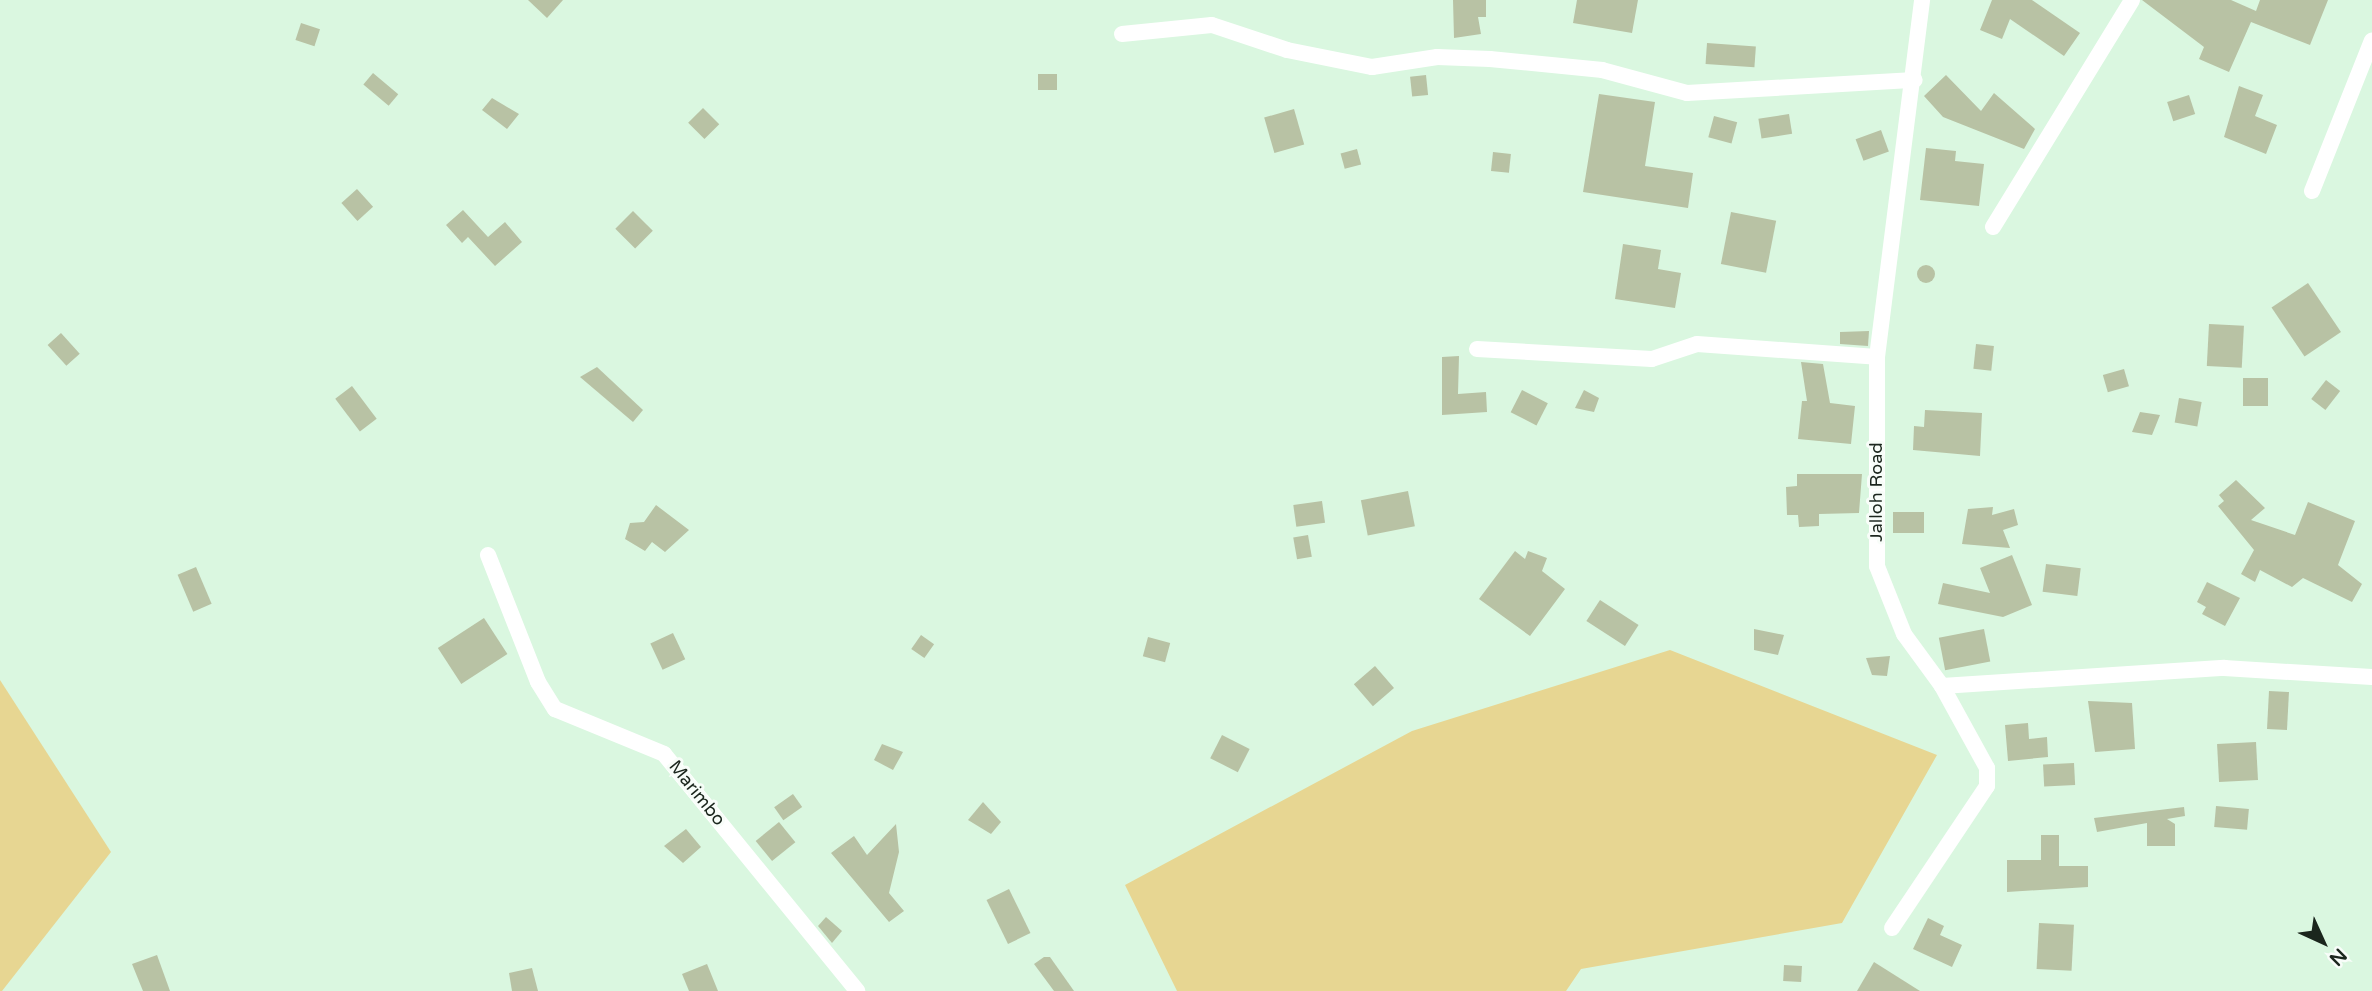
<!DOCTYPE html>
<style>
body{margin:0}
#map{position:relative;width:2372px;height:991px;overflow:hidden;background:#daf7e0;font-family:"Varela Round",sans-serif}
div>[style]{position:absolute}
.green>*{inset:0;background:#e7d692}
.building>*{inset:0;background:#b8c2a4;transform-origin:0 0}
.round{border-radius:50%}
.minor>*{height:16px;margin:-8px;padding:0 8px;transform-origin:8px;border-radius:8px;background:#fff}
span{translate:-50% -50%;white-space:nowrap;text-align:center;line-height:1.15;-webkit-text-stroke:6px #f8fdf9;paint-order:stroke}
.street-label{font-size:18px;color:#1b261d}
.north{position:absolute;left:2288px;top:907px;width:70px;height:70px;-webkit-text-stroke:5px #f8fdf9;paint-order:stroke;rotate:135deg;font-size:19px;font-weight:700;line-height:28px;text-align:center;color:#1b261d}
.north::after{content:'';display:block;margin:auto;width:24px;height:32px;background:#1b261d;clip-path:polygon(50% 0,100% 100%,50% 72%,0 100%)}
</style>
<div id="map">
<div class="green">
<i style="clip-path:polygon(1670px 650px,1937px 755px,1842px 923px,1581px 969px,1566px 991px,1177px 991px,1125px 885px,1412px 731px)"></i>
<i style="clip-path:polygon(0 680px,111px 852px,2px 991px,0 991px)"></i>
</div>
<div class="building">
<i style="clip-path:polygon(528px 0,563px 0,547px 18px)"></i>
<i style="clip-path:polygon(1453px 0,1486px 0,1486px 17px,1478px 17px,1481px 34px,1454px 38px)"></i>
<i style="clip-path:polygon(1577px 0,1638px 0,1632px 33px,1573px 23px)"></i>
<i style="clip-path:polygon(1992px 0,2032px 0,2080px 33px,2064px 56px,2010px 19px,2002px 39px,1980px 30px)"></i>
<i style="clip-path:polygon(2142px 0,2231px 0,2256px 11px,2260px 0,2328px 0,2310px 45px,2251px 22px,2229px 72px,2199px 59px,2204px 47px)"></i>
<i style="left:301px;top:23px;width:20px;height:18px;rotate:18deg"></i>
<i style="left:1707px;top:43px;width:49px;height:21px;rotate:4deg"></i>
<i style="left:373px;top:73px;width:33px;height:15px;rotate:40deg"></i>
<i style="left:1057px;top:74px;width:16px;height:19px;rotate:90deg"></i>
<i style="left:1426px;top:75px;width:20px;height:16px;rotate:84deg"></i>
<i style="clip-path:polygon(1946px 75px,1981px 111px,1994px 93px,2035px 129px,2024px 149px,1943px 117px,1924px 96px)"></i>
<i style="clip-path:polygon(2239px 86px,2263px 95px,2255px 116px,2277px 125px,2266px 154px,2224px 137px)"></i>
<i style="clip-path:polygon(1599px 94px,1655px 102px,1645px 166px,1693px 173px,1688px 208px,1583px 192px)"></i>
<i style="left:2189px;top:95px;width:20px;height:23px;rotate:72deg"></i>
<i style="clip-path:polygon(492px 98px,519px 114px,507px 129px,482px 110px)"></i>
<i style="left:703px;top:108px;width:23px;height:21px;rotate:45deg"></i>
<i style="left:1294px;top:109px;width:37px;height:31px;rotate:74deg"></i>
<i style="left:1789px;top:114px;width:20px;height:31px;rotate:81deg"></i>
<i style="left:1714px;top:116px;width:24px;height:22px;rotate:15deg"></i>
<i style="left:1881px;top:130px;width:23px;height:27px;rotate:70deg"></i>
<i style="clip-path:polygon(1926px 148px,1956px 151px,1955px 161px,1984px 164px,1979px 206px,1920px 200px)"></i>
<i style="left:1357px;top:149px;width:16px;height:17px;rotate:75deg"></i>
<i style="left:1493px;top:152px;width:18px;height:19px;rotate:6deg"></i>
<i style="left:357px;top:189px;width:24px;height:21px;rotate:48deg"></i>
<i style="clip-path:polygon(463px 210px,488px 237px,505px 222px,522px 242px,495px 266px,468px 237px,462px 243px,446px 225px)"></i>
<i style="left:633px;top:211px;width:28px;height:25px;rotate:45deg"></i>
<i style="left:1731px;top:212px;width:46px;height:53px;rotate:11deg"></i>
<i style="clip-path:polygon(1623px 244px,1661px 250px,1658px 269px,1681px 273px,1675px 308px,1615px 299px)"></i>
<i class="round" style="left:1917px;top:265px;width:18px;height:18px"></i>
<i style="left:2308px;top:283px;width:59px;height:44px;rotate:56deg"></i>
<i style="left:2209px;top:324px;width:35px;height:42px;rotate:3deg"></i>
<i style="clip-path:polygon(1869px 331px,1868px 346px,1840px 344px,1840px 332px)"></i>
<i style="left:61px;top:333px;width:28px;height:18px;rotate:48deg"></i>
<i style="left:1976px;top:344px;width:18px;height:25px;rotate:6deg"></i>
<i style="clip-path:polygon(1459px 356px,1458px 394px,1486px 392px,1487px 412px,1442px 415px,1442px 357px)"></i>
<i style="clip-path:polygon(1801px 362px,1823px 364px,1830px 403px,1855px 406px,1851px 444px,1798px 439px,1802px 401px,1807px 401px)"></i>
<i style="clip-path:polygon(597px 367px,643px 410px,633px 422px,580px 377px)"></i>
<i style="left:2124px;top:369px;width:18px;height:22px;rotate:74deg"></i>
<i style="left:2243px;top:378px;width:25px;height:28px"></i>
<i style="left:2326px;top:380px;width:18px;height:24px;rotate:38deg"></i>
<i style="left:352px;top:386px;width:41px;height:21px;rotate:53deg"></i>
<i style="left:1522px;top:390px;width:29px;height:25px;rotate:27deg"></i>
<i style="clip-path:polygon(1584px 390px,1599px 398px,1594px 412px,1575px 408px)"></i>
<i style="left:2179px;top:398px;width:23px;height:25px;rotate:10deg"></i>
<i style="clip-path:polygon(1925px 410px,1982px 413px,1980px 456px,1913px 450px,1914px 426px,1924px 427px)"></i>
<i style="clip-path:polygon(2140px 412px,2160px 415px,2152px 435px,2132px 432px)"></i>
<i style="clip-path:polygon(1797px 474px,1862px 474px,1859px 513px,1819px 514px,1819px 526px,1799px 527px,1798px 515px,1787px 515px,1786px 487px,1797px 486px)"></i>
<i style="clip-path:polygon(2236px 480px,2265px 508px,2251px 520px,2295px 535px,2308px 502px,2355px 521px,2338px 565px,2362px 584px,2352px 602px,2303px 578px,2292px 587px,2260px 570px,2255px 582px,2241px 574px,2254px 550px,2218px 506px,2224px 501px,2219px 495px)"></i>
<i style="left:1408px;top:491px;width:36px;height:48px;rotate:79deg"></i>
<i style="left:1322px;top:501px;width:22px;height:29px;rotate:82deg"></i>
<i style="clip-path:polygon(656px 505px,689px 530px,665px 552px,652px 542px,645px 551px,625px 539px,630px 523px,644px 522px)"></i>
<i style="clip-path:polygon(1993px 507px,1992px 515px,2014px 509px,2018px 525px,2003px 530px,2010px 548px,1962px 544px,1968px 509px)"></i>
<i style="left:1893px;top:512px;width:31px;height:21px"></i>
<i style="left:1308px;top:535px;width:22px;height:15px;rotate:80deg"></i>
<i style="clip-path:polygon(1515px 551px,1525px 559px,1528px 551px,1547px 558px,1542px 571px,1565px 589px,1530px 636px,1479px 599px)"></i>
<i style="clip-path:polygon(2012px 555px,2032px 605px,2003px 617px,1938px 604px,1943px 583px,1990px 593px,1980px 568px)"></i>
<i style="left:2046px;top:564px;width:35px;height:28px;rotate:7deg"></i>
<i style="left:196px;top:567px;width:40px;height:20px;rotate:67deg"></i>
<i style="clip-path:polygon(2207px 582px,2240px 598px,2225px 626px,2202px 614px,2206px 607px,2197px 602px)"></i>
<i style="left:1600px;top:600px;width:46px;height:25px;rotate:33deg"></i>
<i style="left:484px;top:618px;width:43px;height:55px;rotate:57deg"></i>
<i style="clip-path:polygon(1754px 629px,1784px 635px,1778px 655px,1754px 650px)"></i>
<i style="left:1984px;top:629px;width:33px;height:46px;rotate:79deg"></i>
<i style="left:673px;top:633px;width:29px;height:25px;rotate:65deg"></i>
<i style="left:921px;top:635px;width:16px;height:17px;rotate:35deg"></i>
<i style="left:1148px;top:637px;width:23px;height:20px;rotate:15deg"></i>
<i style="clip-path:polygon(1890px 656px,1887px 676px,1872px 675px,1866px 658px)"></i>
<i style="left:1375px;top:666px;width:29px;height:28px;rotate:49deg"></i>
<i style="left:2269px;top:691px;width:20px;height:38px;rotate:3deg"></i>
<i style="clip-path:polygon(2088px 701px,2132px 703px,2135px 749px,2095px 752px)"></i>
<i style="clip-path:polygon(2028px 723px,2029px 739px,2047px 737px,2048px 757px,2008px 761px,2005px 725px)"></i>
<i style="left:1222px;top:735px;width:31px;height:26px;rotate:27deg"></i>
<i style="left:2256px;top:742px;width:38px;height:39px;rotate:87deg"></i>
<i style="clip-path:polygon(882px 744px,903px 752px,893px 770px,874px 760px)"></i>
<i style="left:2074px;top:763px;width:22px;height:31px;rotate:87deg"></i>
<i style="left:793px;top:794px;width:16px;height:23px;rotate:55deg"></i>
<i style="clip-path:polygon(983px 802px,1001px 822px,991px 834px,968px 820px)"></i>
<i style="left:2216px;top:806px;width:33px;height:21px;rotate:5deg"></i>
<i style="clip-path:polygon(2184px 807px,2185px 816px,2167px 819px,2175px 824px,2175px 846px,2147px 846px,2147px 823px,2097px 832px,2094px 818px)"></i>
<i style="left:779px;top:822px;width:26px;height:30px;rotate:51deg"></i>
<i style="clip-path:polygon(896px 824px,899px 852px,889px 893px,904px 911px,889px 922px,831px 853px,854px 836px,867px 855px)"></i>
<i style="clip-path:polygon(686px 829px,701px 847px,683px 863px,664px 846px)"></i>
<i style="clip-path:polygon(2041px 835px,2059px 835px,2059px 866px,2088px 866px,2088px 887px,2007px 892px,2007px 860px,2041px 860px)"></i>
<i style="left:1009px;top:889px;width:49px;height:25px;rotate:64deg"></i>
<i style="clip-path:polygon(826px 917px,842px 931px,832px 943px,818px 926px)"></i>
<i style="clip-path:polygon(1928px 918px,1944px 926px,1940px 935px,1962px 945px,1952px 967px,1913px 949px)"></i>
<i style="left:2039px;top:923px;width:35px;height:46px;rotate:3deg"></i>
<i style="clip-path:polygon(157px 955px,170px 991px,143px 991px,132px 964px)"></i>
<i style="clip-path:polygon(1044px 957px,1050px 957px,1074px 991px,1054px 991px,1034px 964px)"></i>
<i style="clip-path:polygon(1874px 962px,1920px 991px,1857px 991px)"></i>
<i style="clip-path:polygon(707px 964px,718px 991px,689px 991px,682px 974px)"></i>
<i style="left:1784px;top:965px;width:18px;height:16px;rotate:3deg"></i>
<i style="clip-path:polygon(532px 968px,538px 991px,512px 991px,509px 973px)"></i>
</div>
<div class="minor">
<i style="left:1122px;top:34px;width:90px;rotate:-5.7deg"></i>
<i style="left:1212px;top:25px;width:79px;rotate:18.4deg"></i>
<i style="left:1287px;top:50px;width:87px;rotate:11.3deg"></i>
<i style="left:1372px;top:67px;width:66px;rotate:-8.7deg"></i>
<i style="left:1437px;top:57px;width:53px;rotate:2.2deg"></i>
<i style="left:1490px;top:59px;width:113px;rotate:5.6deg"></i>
<i style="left:1602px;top:70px;width:88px;rotate:15.1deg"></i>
<i style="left:1687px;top:93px;width:228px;rotate:-3.3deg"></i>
<i style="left:2312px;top:191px;width:162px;rotate:-68.3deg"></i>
<i style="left:1993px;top:227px;width:266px;rotate:-58.5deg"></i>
<i style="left:1477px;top:349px;width:175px;rotate:3.3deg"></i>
<i style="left:1652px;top:359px;width:47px;rotate:-18.4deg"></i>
<i style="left:1697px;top:344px;width:180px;rotate:4.1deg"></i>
<i style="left:488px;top:555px;width:136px;rotate:68.5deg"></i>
<i style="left:538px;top:682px;width:32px;rotate:58deg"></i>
<i style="left:555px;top:709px;width:118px;rotate:22.4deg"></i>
<i style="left:664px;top:754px;width:306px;rotate:50.8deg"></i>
<i style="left:1942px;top:686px;width:283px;rotate:-3.7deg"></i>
<i style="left:2224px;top:668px;width:148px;rotate:3.5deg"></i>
<i style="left:1892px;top:928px;width:171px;rotate:-56.2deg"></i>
<i style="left:1987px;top:786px;width:18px;rotate:-90deg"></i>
<i style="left:1987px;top:768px;width:94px;rotate:-118.8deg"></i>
<i style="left:1942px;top:686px;width:64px;rotate:-126.2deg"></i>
<i style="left:1904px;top:634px;width:73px;rotate:-111.7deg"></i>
<i style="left:1877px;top:566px;width:209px;rotate:-90deg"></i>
<i style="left:1877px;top:357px;width:360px;rotate:-82.8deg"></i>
</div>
<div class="street-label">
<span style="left:1876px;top:492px;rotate:-90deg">Jalloh Road</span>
<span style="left:697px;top:793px;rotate:51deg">Marimbo</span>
</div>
<div class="north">N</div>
</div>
